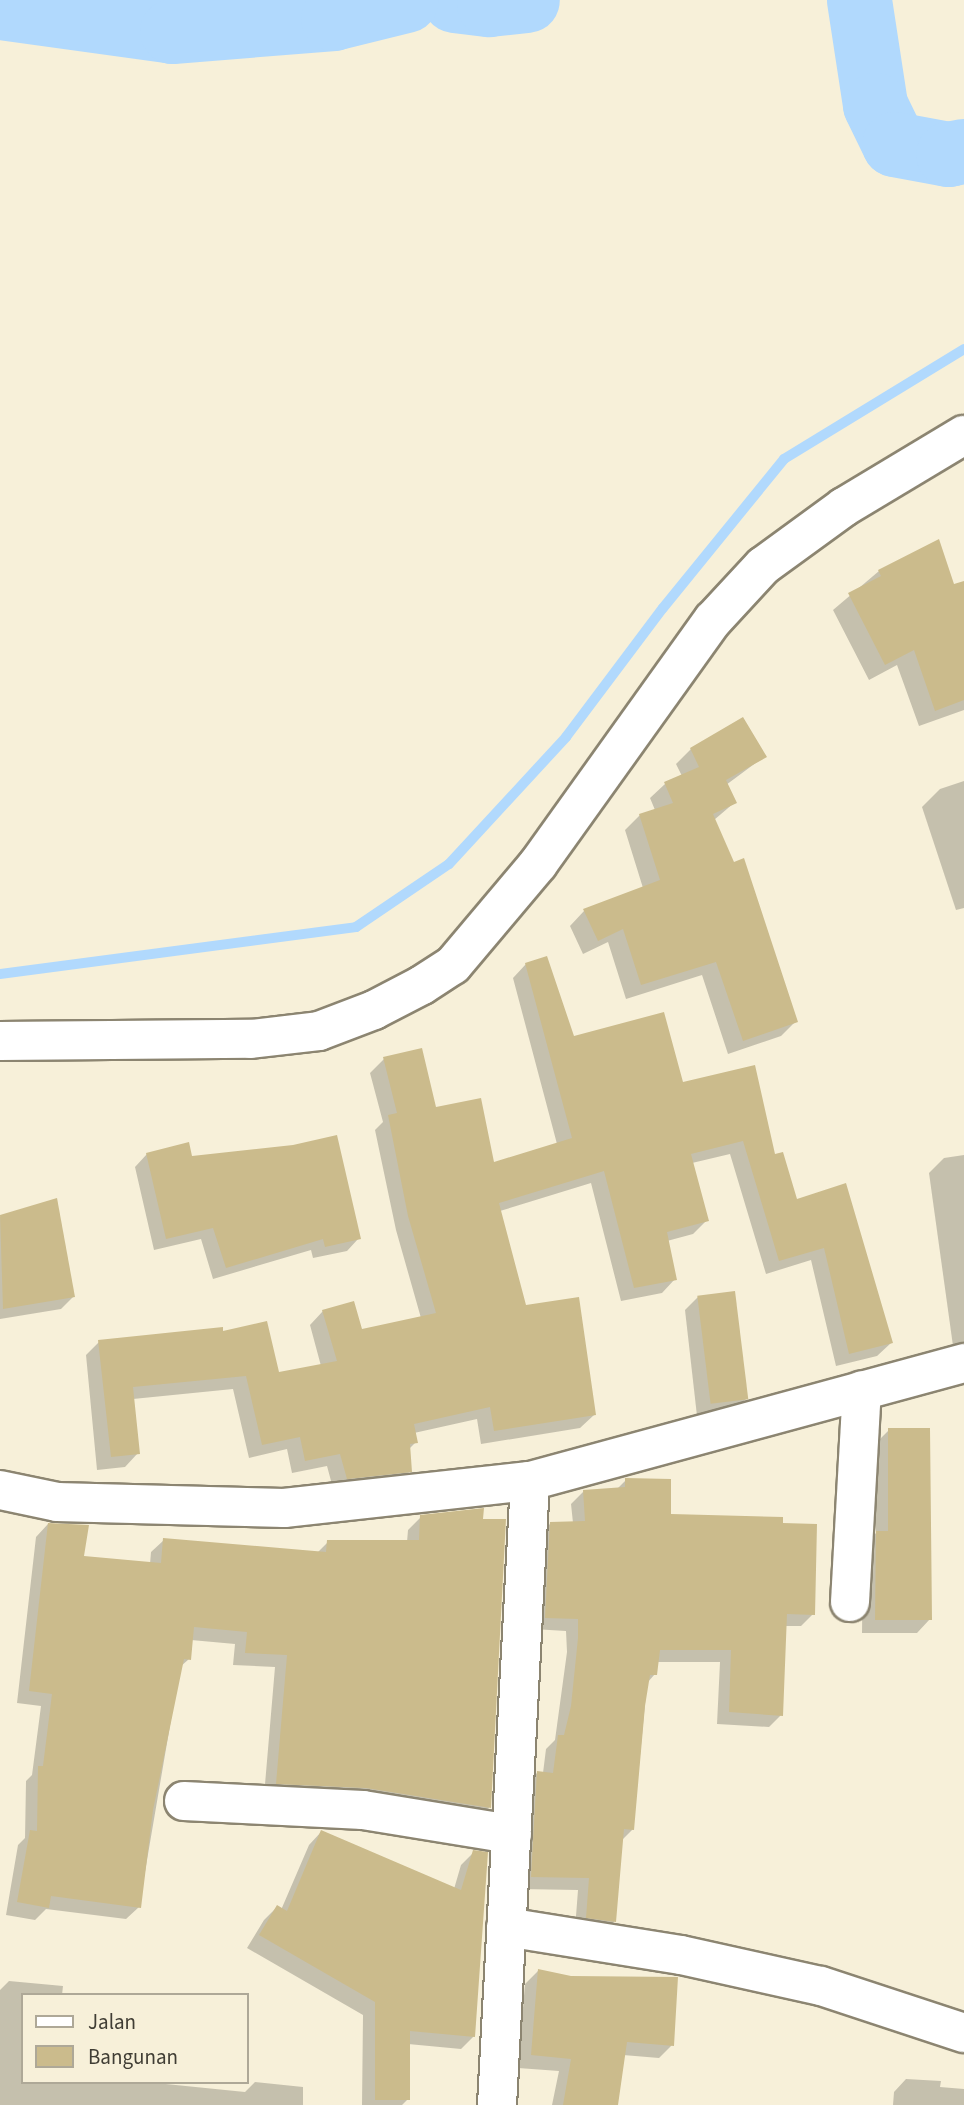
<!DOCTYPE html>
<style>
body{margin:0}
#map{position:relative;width:964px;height:2105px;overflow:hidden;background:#f7f0d9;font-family:"Source Sans 3",sans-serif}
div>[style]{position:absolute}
.shadow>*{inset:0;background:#0003}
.stream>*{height:10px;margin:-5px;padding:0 5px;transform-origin:5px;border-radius:5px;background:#b1d9fd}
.river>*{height:65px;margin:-32.5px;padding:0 32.5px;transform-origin:32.5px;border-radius:32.5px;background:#b1d9fd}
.building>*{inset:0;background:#cbbb8c;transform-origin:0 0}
.roads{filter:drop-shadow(2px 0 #8c8571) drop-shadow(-2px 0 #8c8571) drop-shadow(0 2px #8c8571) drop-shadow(0 -2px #8c8571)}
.minor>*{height:38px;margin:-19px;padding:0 19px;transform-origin:19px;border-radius:19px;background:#fff}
span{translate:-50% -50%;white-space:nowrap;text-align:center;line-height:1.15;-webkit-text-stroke:5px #f7f0d9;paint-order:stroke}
.legend{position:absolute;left:21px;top:1993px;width:228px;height:91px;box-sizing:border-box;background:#f7f0d9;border:2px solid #aea897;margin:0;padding:9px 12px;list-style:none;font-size:21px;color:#403d34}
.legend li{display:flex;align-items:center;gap:14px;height:35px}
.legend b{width:35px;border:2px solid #aea897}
</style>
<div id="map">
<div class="shadow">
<i style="clip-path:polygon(879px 571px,953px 587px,964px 583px,964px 710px,919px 726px,897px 665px,869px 680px,833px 610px)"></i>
<i style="clip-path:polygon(691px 749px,765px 756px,726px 785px,734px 803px,714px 820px,796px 1021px,781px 1036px,728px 1054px,702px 975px,626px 999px,608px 942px,583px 954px,570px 926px,584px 911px,643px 888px,625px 830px,640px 815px,655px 810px,650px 798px,665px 784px,682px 776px,676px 764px)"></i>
<i style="clip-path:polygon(964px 781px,964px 908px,956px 910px,922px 807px,940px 789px)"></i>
<i style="clip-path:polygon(526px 964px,573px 1038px,682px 1084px,774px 1157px,796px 1201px,891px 1343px,877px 1356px,836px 1366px,811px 1260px,766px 1274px,730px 1154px,692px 1163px,707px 1220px,693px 1234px,667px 1241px,675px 1279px,662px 1293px,621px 1301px,591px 1183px,500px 1211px,524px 1306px,594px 1415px,580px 1428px,481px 1444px,477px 1419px,414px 1433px,416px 1442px,408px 1450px,410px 1471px,397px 1485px,334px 1492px,327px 1466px,292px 1473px,287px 1449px,249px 1458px,233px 1389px,133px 1399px,138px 1453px,125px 1467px,97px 1470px,86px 1355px,99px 1342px,222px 1333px,277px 1374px,321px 1366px,310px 1325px,323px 1311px,361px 1331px,421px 1318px,396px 1230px,375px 1130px,383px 1122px,370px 1073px,384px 1059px,492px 1164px,557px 1144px,513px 978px)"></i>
<i style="clip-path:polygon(147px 1154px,191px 1158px,359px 1238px,347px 1251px,313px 1258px,311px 1250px,213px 1279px,201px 1239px,154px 1250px,135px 1167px)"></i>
<i style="clip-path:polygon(964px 1155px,964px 1345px,953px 1346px,929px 1173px,944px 1158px)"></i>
<i style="clip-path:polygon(55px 1200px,73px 1297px,61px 1309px,0 1319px,0 1217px)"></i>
<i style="clip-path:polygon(698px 1297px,747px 1398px,733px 1412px,697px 1416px,685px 1310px)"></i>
<i style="clip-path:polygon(889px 1430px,930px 1619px,917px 1633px,862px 1633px,863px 1546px,876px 1533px,876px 1443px)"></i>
<i style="clip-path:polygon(626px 1480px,669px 1516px,813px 1614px,801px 1626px,785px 1626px,781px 1715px,769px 1727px,717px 1724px,720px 1662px,657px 1662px,655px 1674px,647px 1683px,633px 1829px,621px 1841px,614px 1922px,602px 1934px,575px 1929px,578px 1890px,520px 1889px,525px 1785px,537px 1773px,543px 1773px,546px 1749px,555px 1740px,567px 1652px,566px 1631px,533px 1629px,538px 1536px,550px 1524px,573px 1523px,571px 1504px,584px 1491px,616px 1490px)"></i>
<i style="clip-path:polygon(421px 1517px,489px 1808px,476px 1820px,264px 1796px,275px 1667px,233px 1665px,235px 1644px,191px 1640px,189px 1659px,180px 1667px,139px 1907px,126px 1919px,46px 1909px,35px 1920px,6px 1915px,18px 1845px,25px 1838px,26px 1781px,32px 1775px,41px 1706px,17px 1703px,36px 1537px,48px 1524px,82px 1558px,150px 1564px,151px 1552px,164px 1540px,317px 1553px,328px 1542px,407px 1542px,408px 1530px)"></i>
<i style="clip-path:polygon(321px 1832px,454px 1889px,461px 1865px,474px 1852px,474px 2036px,461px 2049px,408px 2044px,408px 2099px,402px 2105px,362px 2105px,363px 2015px,247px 1948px,264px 1920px,277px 1907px,281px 1910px,309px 1845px)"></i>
<i style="clip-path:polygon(538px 1971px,672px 2045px,659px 2058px,623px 2055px,617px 2105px,552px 2105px,559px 2071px,518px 2068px,525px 1984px)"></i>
<i style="clip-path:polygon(9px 1981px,63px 1986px,62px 1995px,23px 1995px,23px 2082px,146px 2082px,245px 2092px,255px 2082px,303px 2087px,303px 2105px,0 2105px,0 1990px)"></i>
<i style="clip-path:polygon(906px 2079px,941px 2081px,940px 2087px,964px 2089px,964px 2105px,893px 2105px,894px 2092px)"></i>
</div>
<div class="stream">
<i style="left:0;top:974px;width:359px;rotate:-7.5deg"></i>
<i style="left:356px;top:927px;width:112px;rotate:-34.1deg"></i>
<i style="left:449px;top:864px;width:173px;rotate:-47.3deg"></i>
<i style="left:566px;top:737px;width:161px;rotate:-53.1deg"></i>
<i style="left:663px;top:608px;width:192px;rotate:-50.9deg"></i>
<i style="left:784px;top:459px;width:211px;rotate:-31.4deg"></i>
</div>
<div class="river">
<i style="left:454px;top:0;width:35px;rotate:7deg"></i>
<i style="left:489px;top:4px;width:38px;rotate:-6deg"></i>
<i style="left:859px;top:0;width:106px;rotate:81.3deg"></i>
<i style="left:875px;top:105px;width:43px;rotate:64deg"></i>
<i style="left:894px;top:144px;width:55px;rotate:10.5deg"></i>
<i style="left:948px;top:154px;width:16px;rotate:-11deg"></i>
<i style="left:0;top:7px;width:174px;rotate:7.9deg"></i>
<i style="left:172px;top:31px;width:162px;rotate:-4.6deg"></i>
<i style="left:333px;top:18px;width:75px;rotate:-13.9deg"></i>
</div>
<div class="building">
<i style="clip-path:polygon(939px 539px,954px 584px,964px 581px,964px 700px,935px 711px,914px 650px,885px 665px,848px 593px,881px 576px,878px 570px)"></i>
<i style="clip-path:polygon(743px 717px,767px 757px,726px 780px,737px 803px,713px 814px,734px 862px,744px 858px,798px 1022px,743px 1041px,716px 962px,641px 985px,623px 929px,598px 941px,583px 909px,660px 880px,639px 814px,673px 803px,664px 782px,699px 767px,690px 748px)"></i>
<i style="clip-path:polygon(547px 956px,574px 1036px,664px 1012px,683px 1082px,755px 1065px,775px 1154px,783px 1152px,797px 1199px,846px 1183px,893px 1343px,849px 1354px,824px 1248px,779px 1261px,743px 1141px,691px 1154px,709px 1221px,667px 1232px,677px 1280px,634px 1288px,604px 1171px,499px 1203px,526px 1305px,579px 1297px,596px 1415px,494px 1431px,490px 1407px,414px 1424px,418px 1443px,410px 1444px,412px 1472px,347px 1479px,340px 1454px,305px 1461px,300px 1437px,262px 1445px,246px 1376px,133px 1387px,140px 1454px,111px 1457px,98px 1340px,223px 1327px,223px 1331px,267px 1321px,279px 1372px,337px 1361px,322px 1310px,354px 1301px,362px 1329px,436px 1313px,408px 1216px,388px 1115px,397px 1113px,383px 1057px,422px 1048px,436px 1107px,481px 1098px,494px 1162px,572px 1138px,525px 963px)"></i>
<i style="clip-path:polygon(337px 1135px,361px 1239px,325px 1247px,323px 1239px,226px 1268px,213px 1228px,166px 1239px,146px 1153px,189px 1142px,192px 1156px,293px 1145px)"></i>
<i style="clip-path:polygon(57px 1198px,75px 1297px,3px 1309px,0 1215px)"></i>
<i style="left:735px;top:1291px;width:109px;height:38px;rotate:83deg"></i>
<i style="clip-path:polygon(888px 1428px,930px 1428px,932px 1620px,875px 1620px,876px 1531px,888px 1531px)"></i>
<i style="clip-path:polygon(625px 1478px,671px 1479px,671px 1514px,783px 1517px,783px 1523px,817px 1524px,815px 1615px,787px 1614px,783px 1716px,729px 1712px,731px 1650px,660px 1650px,657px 1675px,650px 1675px,645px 1706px,634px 1830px,624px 1829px,616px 1922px,586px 1918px,589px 1878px,531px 1877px,537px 1771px,553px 1773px,558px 1735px,564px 1735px,571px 1706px,578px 1638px,578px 1619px,545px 1618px,550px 1522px,585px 1521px,583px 1490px,625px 1487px)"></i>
<i style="clip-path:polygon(484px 1508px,483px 1519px,506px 1519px,491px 1808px,366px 1788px,276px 1784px,287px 1655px,245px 1653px,247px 1632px,194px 1627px,191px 1660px,184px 1659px,153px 1810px,141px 1908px,51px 1896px,49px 1908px,17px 1902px,30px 1830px,37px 1831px,38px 1766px,43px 1766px,52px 1694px,29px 1691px,48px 1523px,89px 1525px,84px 1556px,161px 1563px,163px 1538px,326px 1552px,327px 1540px,419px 1540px,420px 1515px)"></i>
<i style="clip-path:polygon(321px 1830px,461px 1890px,473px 1850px,488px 1852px,475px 2037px,410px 2031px,410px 2100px,375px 2100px,375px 2002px,259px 1935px,277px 1905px,287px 1911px)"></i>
<i style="clip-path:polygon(538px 1969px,571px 1976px,678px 1977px,674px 2046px,627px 2042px,618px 2105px,563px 2105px,571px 2059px,531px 2055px)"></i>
</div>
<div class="roads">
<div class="minor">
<i style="left:0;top:1041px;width:251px;rotate:-0.5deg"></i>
<i style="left:251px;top:1039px;width:68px;rotate:-6.7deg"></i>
<i style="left:319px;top:1031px;width:59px;rotate:-20.9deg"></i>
<i style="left:374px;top:1010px;width:54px;rotate:-27.5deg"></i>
<i style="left:422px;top:985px;width:37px;rotate:-33deg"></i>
<i style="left:453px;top:965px;width:132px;rotate:-49.9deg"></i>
<i style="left:538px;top:864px;width:300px;rotate:-54.4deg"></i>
<i style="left:713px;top:620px;width:74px;rotate:-47.2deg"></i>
<i style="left:763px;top:566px;width:100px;rotate:-36.1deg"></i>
<i style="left:844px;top:507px;width:140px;rotate:-31deg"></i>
<i style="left:0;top:1490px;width:58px;rotate:11.9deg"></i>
<i style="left:57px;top:1502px;width:227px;rotate:1.5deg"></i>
<i style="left:284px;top:1508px;width:247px;rotate:-6.3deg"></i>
<i style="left:530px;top:1481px;width:450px;rotate:-15.2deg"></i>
<i style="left:850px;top:1602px;width:212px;rotate:-86.8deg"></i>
<i style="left:184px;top:1801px;width:179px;rotate:2.9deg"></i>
<i style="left:363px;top:1810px;width:151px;rotate:9.2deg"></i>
<i style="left:506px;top:1927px;width:177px;rotate:9.1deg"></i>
<i style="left:681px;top:1955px;width:143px;rotate:12.5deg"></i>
<i style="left:821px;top:1986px;width:151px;rotate:18.2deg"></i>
<i style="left:497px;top:2105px;width:625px;rotate:-86.97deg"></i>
</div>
</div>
<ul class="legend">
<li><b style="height:9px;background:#fff"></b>Jalan</li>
<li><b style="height:19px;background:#cbbb8c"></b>Bangunan</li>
</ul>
</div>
